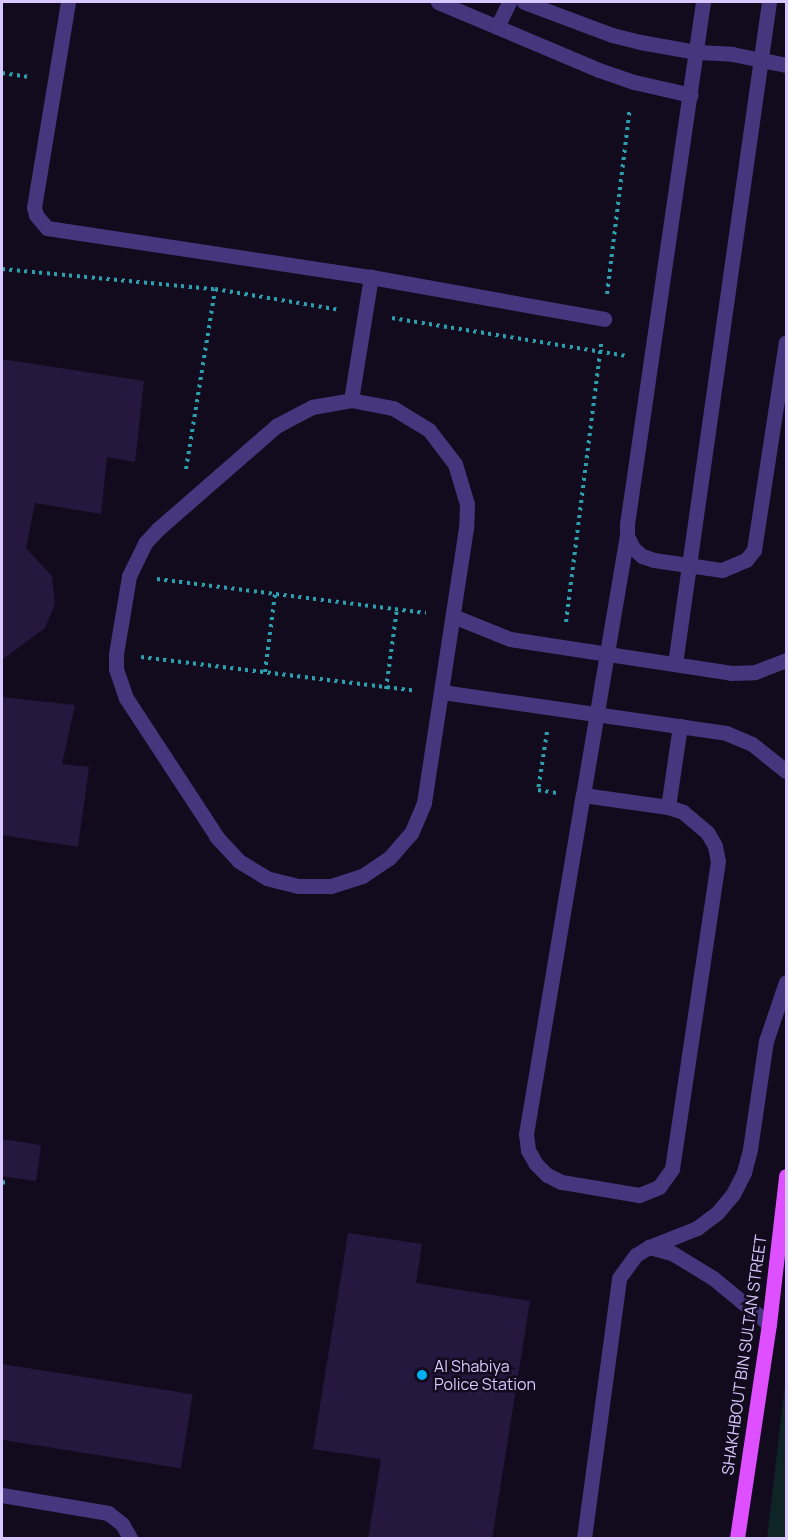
<!DOCTYPE html>
<style>
body{margin:0}
#map{position:relative;width:788px;height:1540px;overflow:hidden;background:#120b1d;font-family:Manrope,sans-serif}
div>[style]{position:absolute}
.green>*{inset:0;background:#0e2427}
.building>*{inset:0;background:#26173e;transform-origin:0 0}
.path>*{height:4px;margin-top:-2px;transform-origin:0;background:repeating-linear-gradient(90deg,#2c9faf 0 3px,transparent 0 7.5px)}
.lane>*{height:15px;margin:-7.5px;padding:0 7.5px;transform-origin:7.5px;border-radius:7.5px;background:#45367d}
.primary>*{height:15px;margin:-7.5px;padding:0 7.5px;transform-origin:7.5px;border-radius:7.5px;background:#dd4fff}
.dots>*{width:16px;height:16px;translate:-50% -50%;box-sizing:border-box;border:3px solid #120b1d;border-radius:50%}
span{translate:-50% -50%;white-space:nowrap;text-align:center;line-height:1.15;-webkit-text-stroke:5px #120b1d;paint-order:stroke}
.street-label{font-size:16px;color:#d8c8ff}
.poi-label{font-size:16px;color:#d8c8ff}
.left{translate:0 -50%;text-align:left}
.frame{position:absolute;inset:0;border:3px solid #d8c8ff;pointer-events:none}
</style>
<div id="map">
<div class="green">
<i style="clip-path:polygon(786px 1376px,786px 1538px,767px 1538px)"></i>
</div>
<div class="building">
<i style="clip-path:polygon(2px 359px,144px 381px,135px 462px,107px 457px,101px 514px,35px 503px,26px 548px,52px 576px,55px 604px,45px 628px,2px 660px)"></i>
<i style="clip-path:polygon(2px 697px,75px 705px,62px 764px,89px 767px,78px 847px,2px 835px)"></i>
<i style="clip-path:polygon(2px 1139px,41px 1145px,36px 1181px,2px 1176px)"></i>
<i style="clip-path:polygon(348px 1233px,422px 1244px,416px 1283px,530px 1301px,492px 1539px,368px 1539px,381px 1459px,313px 1449px)"></i>
<i style="left:2px;top:1364px;width:193px;height:75px;rotate:9deg"></i>
</div>
<div class="path">
<i style="left:2px;top:73px;width:28px;rotate:8deg"></i>
<i style="left:2px;top:269px;width:214px;rotate:5.4deg"></i>
<i style="left:215px;top:289px;width:127px;rotate:9.5deg"></i>
<i style="left:607px;top:294px;width:187px;rotate:-83deg"></i>
<i style="left:392px;top:318px;width:238px;rotate:9.2deg"></i>
<i style="left:186px;top:469px;width:182px;rotate:-80.8deg"></i>
<i style="left:157px;top:579px;width:271px;rotate:7.2deg"></i>
<i style="left:566px;top:622px;width:281px;rotate:-82.8deg"></i>
<i style="left:141px;top:657px;width:277px;rotate:7deg"></i>
<i style="left:265px;top:672px;width:79px;rotate:-82.7deg"></i>
<i style="left:386px;top:689px;width:81px;rotate:-82.2deg"></i>
<i style="left:547px;top:732px;width:59px;rotate:98.8deg"></i>
<i style="left:538px;top:790px;width:20px;rotate:9deg"></i>
<i style="left:2px;top:1182px;width:5px;rotate:11deg"></i>
</div>
<div class="lane">
<i style="left:68px;top:2px;width:208px;rotate:99.4deg"></i>
<i style="left:34px;top:207px;width:8px;rotate:76deg"></i>
<i style="left:36px;top:215px;width:17px;rotate:50deg"></i>
<i style="left:47px;top:228px;width:328px;rotate:8.6deg"></i>
<i style="left:371px;top:277px;width:237px;rotate:10.2deg"></i>
<i style="left:438px;top:2px;width:175px;rotate:22.9deg"></i>
<i style="left:599px;top:70px;width:37px;rotate:19deg"></i>
<i style="left:634px;top:82px;width:58px;rotate:12.8deg"></i>
<i style="left:524px;top:2px;width:94px;rotate:20.6deg"></i>
<i style="left:612px;top:35px;width:29px;rotate:14deg"></i>
<i style="left:640px;top:42px;width:58px;rotate:10deg"></i>
<i style="left:697px;top:52px;width:35px;rotate:3deg"></i>
<i style="left:732px;top:54px;width:55px;rotate:11.5deg"></i>
<i style="left:703px;top:2px;width:528px;rotate:98.28deg"></i>
<i style="left:627px;top:524px;width:12px;rotate:90deg"></i>
<i style="left:627px;top:536px;width:13px;rotate:63deg"></i>
<i style="left:633px;top:548px;width:12px;rotate:42deg"></i>
<i style="left:642px;top:556px;width:13px;rotate:18deg"></i>
<i style="left:654px;top:560px;width:69px;rotate:8.4deg"></i>
<i style="left:722px;top:570px;width:26px;rotate:-23deg"></i>
<i style="left:746px;top:560px;width:13px;rotate:-51deg"></i>
<i style="left:754px;top:550px;width:210px;rotate:-81.3deg"></i>
<i style="left:497px;top:27px;width:28px;rotate:-64deg"></i>
<i style="left:351px;top:400px;width:43px;rotate:10.8deg"></i>
<i style="left:393px;top:408px;width:42px;rotate:31.4deg"></i>
<i style="left:429px;top:430px;width:43px;rotate:52.6deg"></i>
<i style="left:455px;top:464px;width:42px;rotate:73.3deg"></i>
<i style="left:467px;top:504px;width:24px;rotate:92deg"></i>
<i style="left:466px;top:528px;width:278px;rotate:98.7deg"></i>
<i style="left:424px;top:803px;width:33px;rotate:113deg"></i>
<i style="left:411px;top:833px;width:33px;rotate:131deg"></i>
<i style="left:389px;top:858px;width:32px;rotate:146deg"></i>
<i style="left:362px;top:876px;width:33px;rotate:162deg"></i>
<i style="left:331px;top:886px;width:33px;rotate:180deg"></i>
<i style="left:298px;top:886px;width:32px;rotate:-166deg"></i>
<i style="left:267px;top:878px;width:33px;rotate:-149deg"></i>
<i style="left:239px;top:861px;width:33px;rotate:-133deg"></i>
<i style="left:217px;top:837px;width:166px;rotate:-123.2deg"></i>
<i style="left:126px;top:698px;width:31px;rotate:-109deg"></i>
<i style="left:116px;top:669px;width:15px;rotate:-90deg"></i>
<i style="left:116px;top:654px;width:79px;rotate:-80.5deg"></i>
<i style="left:129px;top:576px;width:37px;rotate:-64deg"></i>
<i style="left:145px;top:543px;width:19px;rotate:-47deg"></i>
<i style="left:158px;top:529px;width:157px;rotate:-41.1deg"></i>
<i style="left:276px;top:426px;width:41px;rotate:-27.8deg"></i>
<i style="left:312px;top:407px;width:40px;rotate:-10deg"></i>
<i style="left:351px;top:400px;width:125px;rotate:-80.8deg"></i>
<i style="left:453px;top:616px;width:61px;rotate:22deg"></i>
<i style="left:510px;top:639px;width:224px;rotate:8.7deg"></i>
<i style="left:731px;top:673px;width:24px;rotate:-2deg"></i>
<i style="left:755px;top:672px;width:33px;rotate:-21deg"></i>
<i style="left:675px;top:664px;width:669px;rotate:-81.92deg"></i>
<i style="left:442px;top:692px;width:287px;rotate:8.2deg"></i>
<i style="left:726px;top:733px;width:28px;rotate:23deg"></i>
<i style="left:752px;top:744px;width:43px;rotate:38.5deg"></i>
<i style="left:583px;top:795px;width:86px;rotate:8deg"></i>
<i style="left:668px;top:807px;width:16px;rotate:18deg"></i>
<i style="left:683px;top:812px;width:31px;rotate:40deg"></i>
<i style="left:707px;top:832px;width:16px;rotate:60deg"></i>
<i style="left:715px;top:846px;width:15px;rotate:79deg"></i>
<i style="left:718px;top:861px;width:311px;rotate:98.5deg"></i>
<i style="left:672px;top:1169px;width:22px;rotate:126deg"></i>
<i style="left:659px;top:1187px;width:22px;rotate:158deg"></i>
<i style="left:639px;top:1195px;width:79px;rotate:-170.5deg"></i>
<i style="left:561px;top:1182px;width:16px;rotate:-153deg"></i>
<i style="left:547px;top:1175px;width:16px;rotate:-135deg"></i>
<i style="left:536px;top:1164px;width:16px;rotate:-120deg"></i>
<i style="left:528px;top:1150px;width:16px;rotate:-97deg"></i>
<i style="left:526px;top:1134px;width:344px;rotate:-80.5deg"></i>
<i style="left:583px;top:795px;width:263px;rotate:-80.4deg"></i>
<i style="left:668px;top:807px;width:82px;rotate:-81.6deg"></i>
<i style="left:649px;top:1247px;width:24px;rotate:15deg"></i>
<i style="left:672px;top:1253px;width:48px;rotate:31.4deg"></i>
<i style="left:713px;top:1278px;width:72px;rotate:39.4deg"></i>
<i style="left:2px;top:1495px;width:108px;rotate:9.6deg"></i>
<i style="left:108px;top:1513px;width:18px;rotate:38deg"></i>
<i style="left:122px;top:1524px;width:16px;rotate:60deg"></i>
<i style="left:584px;top:1538px;width:262px;rotate:-82.3deg"></i>
<i style="left:619px;top:1278px;width:29px;rotate:-54deg"></i>
<i style="left:636px;top:1255px;width:15px;rotate:-32deg"></i>
<i style="left:649px;top:1247px;width:52px;rotate:-21.6deg"></i>
<i style="left:697px;top:1228px;width:25px;rotate:-37deg"></i>
<i style="left:717px;top:1213px;width:25px;rotate:-50deg"></i>
<i style="left:733px;top:1194px;width:25px;rotate:-63deg"></i>
<i style="left:744px;top:1172px;width:24px;rotate:-75deg"></i>
<i style="left:750px;top:1149px;width:109px;rotate:-81.6deg"></i>
<i style="left:766px;top:1041px;width:62px;rotate:-71.3deg"></i>
</div>
<div class="primary">
<i style="left:737px;top:1538px;width:216px;rotate:-81.5deg"></i>
<i style="left:769px;top:1324px;width:149px;rotate:-83.4deg"></i>
</div>
<div class="dots">
<i style="left:422px;top:1375px;background:#00aef3"></i>
</div>
<div class="street-label">
<span style="left:744px;top:1355px;rotate:-82deg">SHAKHBOUT BIN SULTAN STREET</span>
</div>
<div class="poi-label">
<span class="left" style="left:434px;top:1375px">Al Shabiya<br>Police Station</span>
</div>
<div class="frame"></div>
</div>
